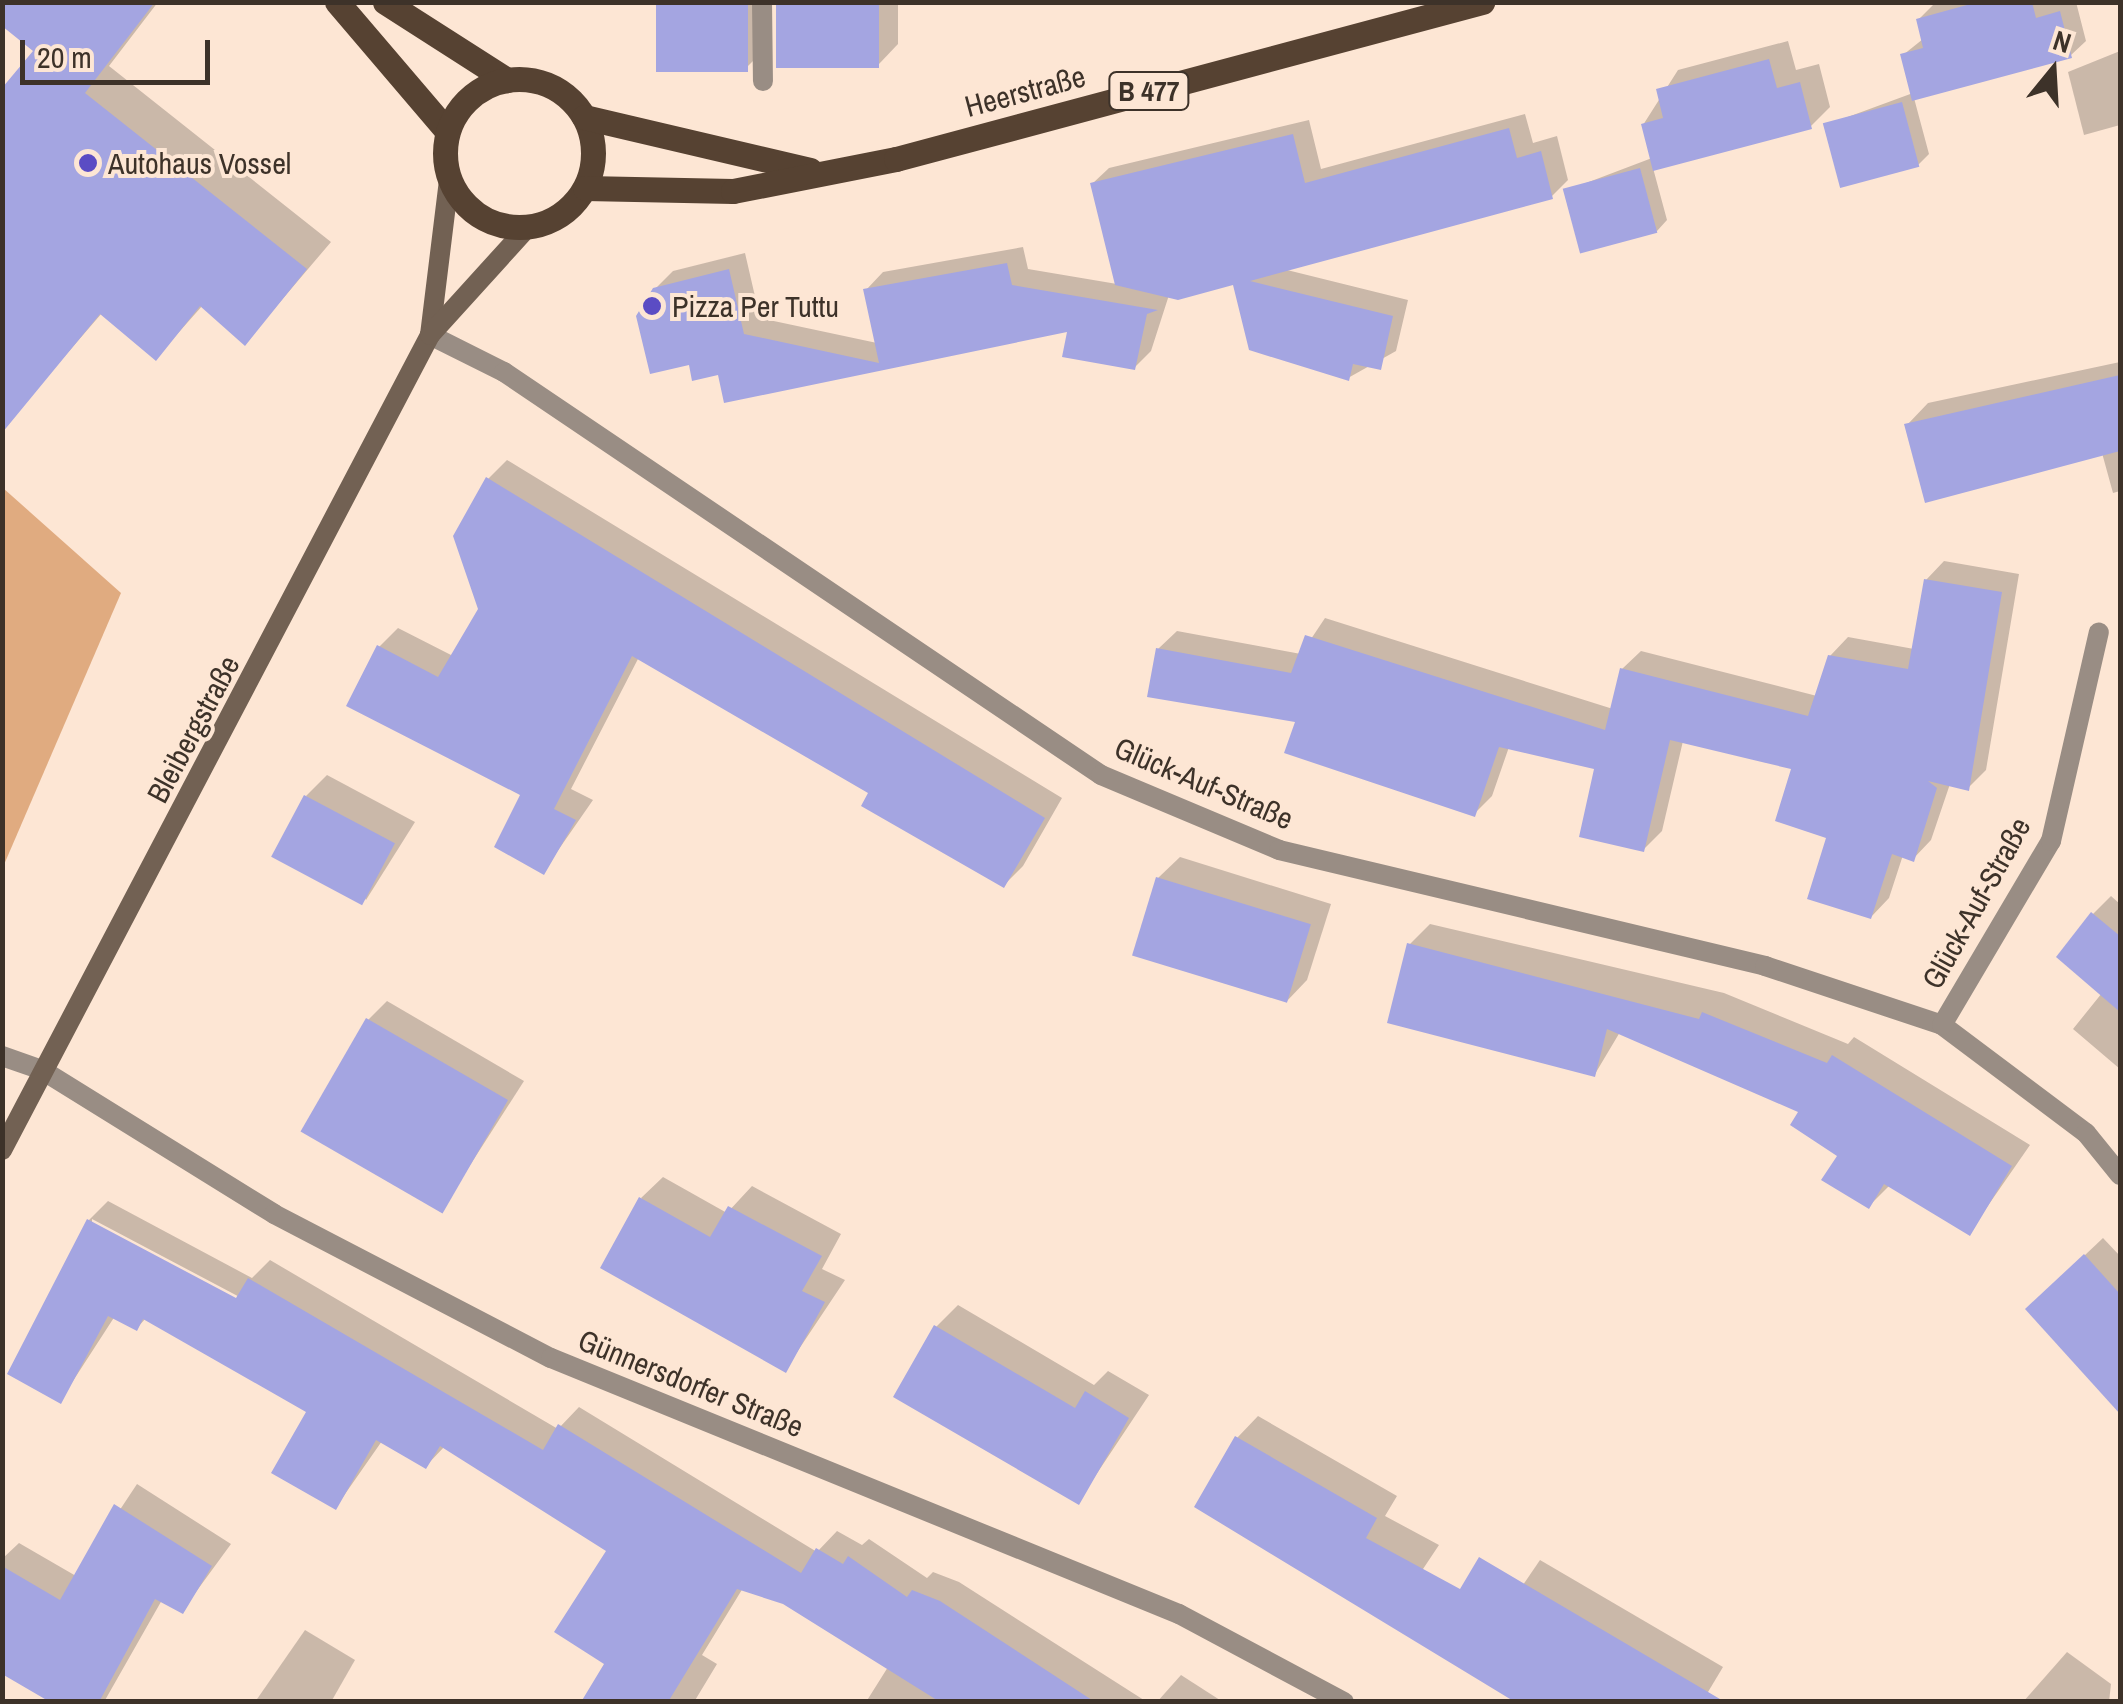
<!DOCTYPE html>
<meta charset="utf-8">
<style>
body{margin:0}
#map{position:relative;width:2123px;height:1704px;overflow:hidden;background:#fde6d4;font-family:"Archivo Narrow",sans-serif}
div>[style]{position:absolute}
.forest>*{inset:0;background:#e0ab80}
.shadow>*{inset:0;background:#0003}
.building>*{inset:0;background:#a4a5e1;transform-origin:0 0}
.lane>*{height:20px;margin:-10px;padding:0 10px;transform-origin:10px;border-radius:10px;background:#998d84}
.street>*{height:20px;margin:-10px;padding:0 10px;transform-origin:10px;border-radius:10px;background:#998d84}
.secondary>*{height:20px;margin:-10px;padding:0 10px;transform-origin:10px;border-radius:10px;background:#726153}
.primary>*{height:25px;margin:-12.5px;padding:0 12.5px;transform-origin:12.5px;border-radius:12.5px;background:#564232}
.primary>.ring{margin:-12.5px;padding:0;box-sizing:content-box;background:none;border:25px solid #564232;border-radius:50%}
.dots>*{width:28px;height:28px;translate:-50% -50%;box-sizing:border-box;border:5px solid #fde6d4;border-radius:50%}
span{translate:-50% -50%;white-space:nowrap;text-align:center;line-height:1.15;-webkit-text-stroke:8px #fde6d4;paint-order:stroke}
.shield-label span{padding:2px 8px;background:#fde6d4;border:2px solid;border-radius:8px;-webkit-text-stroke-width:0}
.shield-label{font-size:28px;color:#3d3229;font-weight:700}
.street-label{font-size:30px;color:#3d3229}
.poi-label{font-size:30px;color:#3d3229}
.left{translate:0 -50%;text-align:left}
.frame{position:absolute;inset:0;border:5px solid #3d3229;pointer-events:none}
.north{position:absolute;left:2003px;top:20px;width:100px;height:100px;-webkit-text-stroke:8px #fde6d4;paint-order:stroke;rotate:18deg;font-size:28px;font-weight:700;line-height:40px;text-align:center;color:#3d3229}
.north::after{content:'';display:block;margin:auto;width:35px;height:45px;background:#3d3229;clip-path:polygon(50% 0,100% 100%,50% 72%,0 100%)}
.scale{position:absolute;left:20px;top:40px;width:190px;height:45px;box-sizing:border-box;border:5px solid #3d3229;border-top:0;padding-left:12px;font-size:30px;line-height:35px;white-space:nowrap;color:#3d3229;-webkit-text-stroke:8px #fde6d4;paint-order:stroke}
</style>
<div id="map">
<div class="forest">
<i style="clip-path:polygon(3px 488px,121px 593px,3px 867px)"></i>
</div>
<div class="shadow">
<i style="clip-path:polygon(2px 2px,158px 2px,109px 66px,331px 242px,245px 343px,203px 305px,156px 358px,102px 313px,19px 409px,36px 51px)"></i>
<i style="clip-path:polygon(659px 2px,767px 2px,768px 46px,748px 66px)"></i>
<i style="clip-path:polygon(778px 2px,898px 2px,898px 44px,879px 64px)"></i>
<i style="clip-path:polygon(2050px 2px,2076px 2px,2086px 41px,2071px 55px,1914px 98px,1929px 154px,1918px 165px,1826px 125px,1913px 93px,1903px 55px,1923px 39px,1918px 20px,1933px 5px)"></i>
<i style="clip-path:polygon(1788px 41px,1796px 70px,1819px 64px,1830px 107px,1811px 126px,1653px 168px,1667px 220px,1657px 231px,1565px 191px,1652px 158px,1643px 125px,1678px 70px)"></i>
<i style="clip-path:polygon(2120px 51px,2120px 125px,2084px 135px,2068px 72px)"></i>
<i style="clip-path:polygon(1525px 114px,1533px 143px,1557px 136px,1568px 180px,1552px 196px,1283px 269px,1408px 300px,1396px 351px,1348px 378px,1235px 282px,1169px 295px,1151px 351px,1134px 368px,1071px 329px,726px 401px,720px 372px,691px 362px,655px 289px,673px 271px,745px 253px,760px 318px,877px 343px,866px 290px,883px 272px,1023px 247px,1028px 269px,1117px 284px,1092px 184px,1109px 168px,1309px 120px,1321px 169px)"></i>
<i style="clip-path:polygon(2120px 362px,2120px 491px,2113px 493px,2102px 453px,1907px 425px,1928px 403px)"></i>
<i style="clip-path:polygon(507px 460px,1062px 798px,1023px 866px,1004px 885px,872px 793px,639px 657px,571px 789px,593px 800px,543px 872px,524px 794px,379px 647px,398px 628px,453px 656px,481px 610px,488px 479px)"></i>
<i style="clip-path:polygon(1944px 561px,2019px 574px,1986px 770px,1968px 788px,1950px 784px,1931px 840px,1913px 859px,1903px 855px,1889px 898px,1871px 917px,1794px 767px,1683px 741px,1662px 831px,1643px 850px,1597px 767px,1509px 747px,1492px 796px,1474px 814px,1158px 649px,1177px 631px,1301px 654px,1325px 618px,1613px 709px,1622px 669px,1641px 651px,1817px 696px,1830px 656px,1848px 637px,1914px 649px,1926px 580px)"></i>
<i style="clip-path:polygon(327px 775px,415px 822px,366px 900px,306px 796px)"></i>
<i style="clip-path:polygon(1180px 857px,1331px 904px,1307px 980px,1286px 1002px,1158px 878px)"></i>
<i style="clip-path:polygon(2111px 896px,2120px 904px,2120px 1069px,2073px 1029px,2102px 993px,2093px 914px)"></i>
<i style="clip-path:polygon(1430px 924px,1724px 993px,1848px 1044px,1854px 1037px,2030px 1145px,1969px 1233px,1890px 1185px,1869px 1206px,1841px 1155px,1801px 1111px,1620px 1032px,1595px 1074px,1410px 944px)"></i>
<i style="clip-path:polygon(387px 1001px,524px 1081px,440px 1212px,368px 1020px)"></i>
<i style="clip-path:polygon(663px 1177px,727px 1213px,752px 1186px,841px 1234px,822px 1269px,845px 1280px,785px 1370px,641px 1198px)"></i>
<i style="clip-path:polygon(evenodd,108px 1201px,252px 1278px,270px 1260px,558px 1429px,579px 1407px,817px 1552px,837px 1531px,862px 1545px,869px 1539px,927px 1578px,933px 1572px,959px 1582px,1147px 1702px,866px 1702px,888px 1667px,784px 1601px,743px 1588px,702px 1655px,717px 1664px,694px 1702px,584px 1702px,608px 1663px,609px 1550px,445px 1446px,426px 1466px,382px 1441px,336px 1507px,309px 1411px,146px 1318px,137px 1328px,115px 1316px,60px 1401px,89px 1220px,108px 1201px,92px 1219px,249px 1302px,246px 1306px,92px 1224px,92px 1219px)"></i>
<i style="clip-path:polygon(2103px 1238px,2120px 1256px,2120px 1412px,2028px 1309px)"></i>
<i style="clip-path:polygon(958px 1305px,1094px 1385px,1108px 1371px,1149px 1395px,1078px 1502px,936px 1327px)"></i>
<i style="clip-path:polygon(1258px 1416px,1397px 1496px,1385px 1516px,1439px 1545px,1407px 1593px,1237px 1438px)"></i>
<i style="clip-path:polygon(137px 1484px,231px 1544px,182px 1611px,162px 1600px,104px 1702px,55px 1702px,2px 1671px,2px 1559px,19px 1543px,76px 1576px)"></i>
<i style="clip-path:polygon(1540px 1560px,1723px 1667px,1702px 1702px,1465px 1670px)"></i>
<i style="clip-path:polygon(305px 1630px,355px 1660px,331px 1702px,255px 1702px)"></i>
<i style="clip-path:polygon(2067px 1652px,2111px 1684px,2109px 1702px,2023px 1702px)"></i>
<i style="clip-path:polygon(1181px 1675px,1223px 1702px,1157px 1702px)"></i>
</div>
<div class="building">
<i style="clip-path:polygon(2px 2px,155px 2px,85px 93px,307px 269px,245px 346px,200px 306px,156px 361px,100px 314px,2px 433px,2px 88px,33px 51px,2px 26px)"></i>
<i style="left:656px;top:2px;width:92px;height:70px"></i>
<i style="left:776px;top:2px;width:103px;height:66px"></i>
<i style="clip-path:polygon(1978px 2px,2032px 2px,2036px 18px,2060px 11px,2072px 58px,1912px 101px,1900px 54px,1923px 48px,1916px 19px)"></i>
<i style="clip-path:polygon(1769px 59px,1777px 88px,1800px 82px,1812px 129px,1653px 171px,1641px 124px,1663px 118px,1656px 89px)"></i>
<i style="left:1902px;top:102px;width:67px;height:82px;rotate:75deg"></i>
<i style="clip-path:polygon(1509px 128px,1517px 158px,1541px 151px,1553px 199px,1250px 281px,1393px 316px,1381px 370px,1353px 364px,1349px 381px,1249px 350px,1233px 285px,1178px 300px,1115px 285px,1090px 183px,1293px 134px,1305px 183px)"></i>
<i style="left:1640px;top:168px;width:67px;height:80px;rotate:75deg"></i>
<i style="clip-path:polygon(1007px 263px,1012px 285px,1158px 310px,1147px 314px,1135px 370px,1062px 357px,1067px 332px,724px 403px,718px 375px,692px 381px,689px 365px,650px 374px,636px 316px,653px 288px,729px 269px,744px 334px,879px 363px,863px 289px)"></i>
<i style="clip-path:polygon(2120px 375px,2120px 451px,1925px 503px,1904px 424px)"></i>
<i style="clip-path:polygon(486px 477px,1045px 818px,1004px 888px,861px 806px,868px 793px,632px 656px,554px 809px,576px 820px,544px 875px,494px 847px,520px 795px,346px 706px,377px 645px,438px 677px,478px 609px,453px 536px)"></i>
<i style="clip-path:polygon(1924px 579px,2002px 592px,1969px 791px,1928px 781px,1937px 788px,1914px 862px,1892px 854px,1871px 919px,1807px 899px,1826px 838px,1775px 821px,1791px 769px,1670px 740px,1644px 852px,1579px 837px,1594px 769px,1499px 747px,1475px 817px,1284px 753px,1295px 722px,1147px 697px,1156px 648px,1291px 673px,1305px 635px,1605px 730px,1620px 668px,1808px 716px,1828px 655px,1908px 669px)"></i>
<i style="left:304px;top:795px;width:103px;height:70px;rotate:28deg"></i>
<i style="left:1156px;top:877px;width:162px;height:82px;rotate:17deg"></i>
<i style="clip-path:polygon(2091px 912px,2120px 936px,2120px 1012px,2056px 957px)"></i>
<i style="clip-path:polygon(1407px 943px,1699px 1019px,1702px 1012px,1827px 1063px,1832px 1055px,2012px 1166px,1970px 1236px,1884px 1184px,1869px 1209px,1821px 1180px,1837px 1156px,1790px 1125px,1798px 1112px,1607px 1029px,1595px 1077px,1387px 1023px)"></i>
<i style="left:366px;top:1018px;width:164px;height:131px;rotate:30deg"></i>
<i style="clip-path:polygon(639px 1197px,710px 1237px,728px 1206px,822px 1256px,802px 1291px,825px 1302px,786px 1373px,600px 1268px)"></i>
<i style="clip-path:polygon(87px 1219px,236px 1298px,248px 1278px,543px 1450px,558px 1424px,801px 1573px,816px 1548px,843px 1564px,848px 1556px,907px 1597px,912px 1590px,940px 1601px,1095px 1702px,940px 1702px,783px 1604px,737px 1589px,668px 1702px,581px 1702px,604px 1664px,554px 1632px,606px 1551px,440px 1446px,426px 1469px,376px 1440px,336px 1510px,271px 1473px,306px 1412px,143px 1319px,137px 1331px,108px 1316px,61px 1404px,7px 1374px)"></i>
<i style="clip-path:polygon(2084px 1254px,2120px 1294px,2120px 1414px,2025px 1309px)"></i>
<i style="clip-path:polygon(934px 1325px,1075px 1408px,1085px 1391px,1129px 1418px,1079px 1505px,893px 1397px)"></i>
<i style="clip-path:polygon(1235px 1436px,1377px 1518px,1366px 1538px,1460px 1589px,1479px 1557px,1725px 1702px,1515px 1702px,1194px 1507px)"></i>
<i style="clip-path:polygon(114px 1504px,212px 1566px,183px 1614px,155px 1599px,99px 1702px,50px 1702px,2px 1674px,2px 1566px,60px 1600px)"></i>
</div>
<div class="lane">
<i style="left:2px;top:1056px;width:42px;rotate:19.3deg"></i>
</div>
<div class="street">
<i style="left:762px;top:2px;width:79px;rotate:89.3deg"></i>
<i style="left:430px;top:335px;width:83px;rotate:26.6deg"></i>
<i style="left:504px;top:372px;width:720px;rotate:34.02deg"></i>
<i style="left:1101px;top:775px;width:193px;rotate:22.8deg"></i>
<i style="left:1279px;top:850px;width:500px;rotate:13.4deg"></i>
<i style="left:1765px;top:966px;width:187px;rotate:18.4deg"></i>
<i style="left:1942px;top:1025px;width:180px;rotate:36.9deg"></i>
<i style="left:2086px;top:1133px;width:54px;rotate:51deg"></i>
<i style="left:1942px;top:1025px;width:214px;rotate:-59.4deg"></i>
<i style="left:2051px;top:841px;width:214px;rotate:-77.1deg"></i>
<i style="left:42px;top:1070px;width:273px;rotate:31.8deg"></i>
<i style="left:274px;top:1214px;width:312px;rotate:27.5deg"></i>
<i style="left:551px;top:1358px;width:678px;rotate:22.18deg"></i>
<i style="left:1179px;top:1614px;width:187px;rotate:28.1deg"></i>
</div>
<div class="secondary">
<i style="left:430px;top:335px;width:156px;rotate:-83deg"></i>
<i style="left:2px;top:1150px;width:921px;rotate:-62.29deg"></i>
<i style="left:430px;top:335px;width:144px;rotate:-47.8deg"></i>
</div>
<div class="primary">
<i style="left:337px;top:2px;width:170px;rotate:49.5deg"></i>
<i style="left:385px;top:2px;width:145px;rotate:32.6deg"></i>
<i class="ring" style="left:445px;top:79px;width:123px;height:123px"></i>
<i style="left:584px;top:117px;width:232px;rotate:13.2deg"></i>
<i style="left:585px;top:188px;width:148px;rotate:1.2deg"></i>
<i style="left:733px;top:191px;width:166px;rotate:-11.1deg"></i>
<i style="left:896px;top:159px;width:607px;rotate:-15deg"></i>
</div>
<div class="dots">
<i style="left:88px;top:163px;background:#5b4cc4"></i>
<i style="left:652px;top:306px;background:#5b4cc4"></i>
</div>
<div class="shield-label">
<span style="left:1149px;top:91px">B 477</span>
</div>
<div class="street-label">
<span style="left:1025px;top:91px;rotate:-15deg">Heerstraße</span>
<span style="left:193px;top:729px;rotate:-62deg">Bleibergstraße</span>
<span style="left:1204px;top:783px;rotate:23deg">Glück-Auf-Straße</span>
<span style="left:1976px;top:903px;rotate:-61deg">Glück-Auf-Straße</span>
<span style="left:691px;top:1383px;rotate:22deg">Günnersdorfer Straße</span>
</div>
<div class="poi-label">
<span class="left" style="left:108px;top:163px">Autohaus Vossel</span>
<span class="left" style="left:672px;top:306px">Pizza Per Tuttu</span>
</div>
<div class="frame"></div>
<div class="north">N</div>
<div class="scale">20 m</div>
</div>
